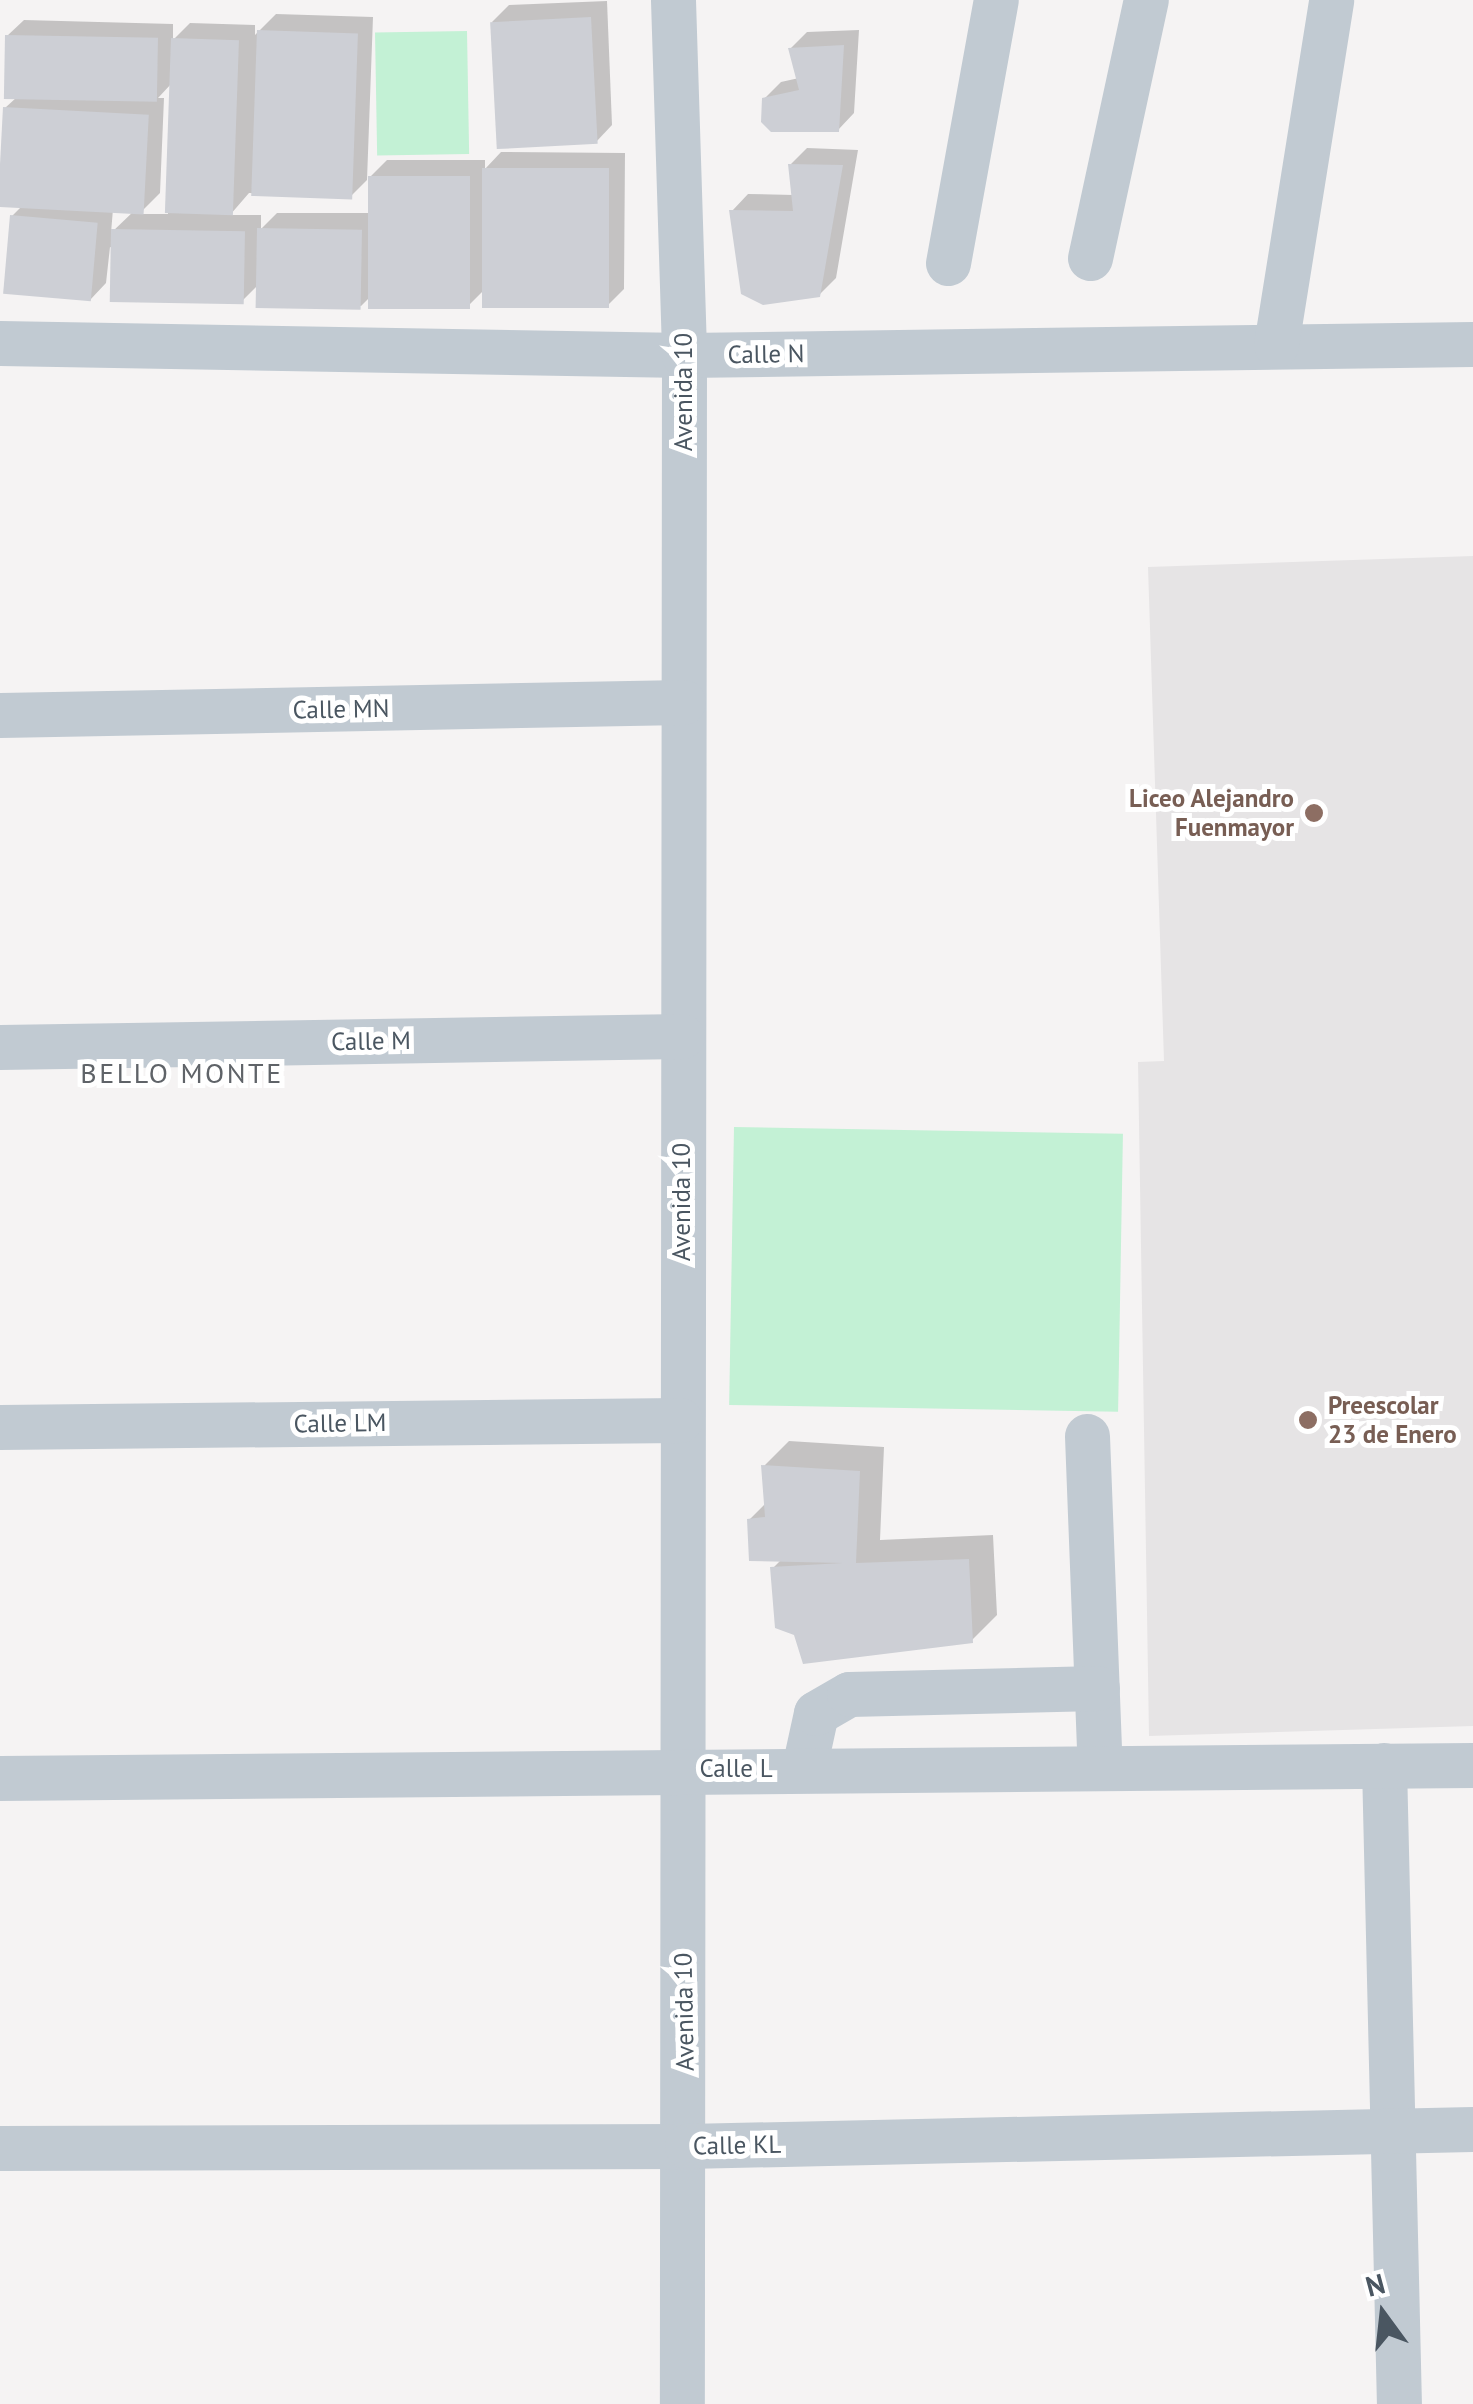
<!DOCTYPE html>
<style>
body{margin:0}
#map{position:relative;width:1473px;height:2404px;overflow:hidden;background:#f5f3f3;font-family:"PT Sans",sans-serif}
div>[style]{position:absolute}
.education>*{inset:0;background:#e6e4e5}
.green>*{inset:0;background:#c3f1d5;transform-origin:0 0}
.shadow>*{inset:0;background:#0003}
.building>*{inset:0;background:#cdcfd5;transform-origin:0 0}
.minor>*{height:45px;margin:-22.5px;padding:0 22.5px;transform-origin:22.5px;border-radius:22.5px;background:#c1cad2}
.dots>*{width:28px;height:28px;translate:-50% -50%;box-sizing:border-box;border:5px solid #fff;border-radius:50%}
span{translate:-50% -50%;white-space:nowrap;text-align:center;line-height:1.15;-webkit-text-stroke:10px #fff;paint-order:stroke}
.street-label{font-size:25px;color:#4a5661}
.education-label{font-size:25px;color:#785e54;font-weight:700}
.right{translate:-100% -50%;text-align:right}
.left{translate:0 -50%;text-align:left}
.neighbourhood-label{font-size:28px;color:#5f6368;letter-spacing:2.5px}
.north{position:absolute;left:1333px;top:2264px;width:100px;height:100px;-webkit-text-stroke:8px #fff;paint-order:stroke;rotate:345deg;font-size:28px;font-weight:700;line-height:40px;text-align:center;color:#4a5661}
.north::after{content:'';display:block;margin:auto;width:35px;height:45px;background:#4a5661;clip-path:polygon(50% 0,100% 100%,50% 72%,0 100%)}
</style>
<div id="map">
<div class="education">
<i style="clip-path:polygon(1473px 556px,1473px 1726px,1149px 1736px,1138px 1062px,1164px 1061px,1148px 567px)"></i>
</div>
<div class="green">
<i style="left:467px;top:31px;width:123px;height:92px;rotate:89deg"></i>
<i style="left:734px;top:1127px;width:389px;height:278px;rotate:1deg"></i>
</div>
<div class="shadow">
<i style="clip-path:polygon(607px 1px,612px 125px,596px 142px,492px 22px,509px 5px)"></i>
<i style="clip-path:polygon(evenodd,276px 14px,373px 17px,367px 180px,350px 197px,249px 193px,230px 215px,261px 215px,261px 229px,277px 213px,370px 213px,370px 177px,387px 160px,485px 160px,485px 169px,501px 152px,625px 153px,624px 289px,607px 306px,484px 290px,469px 305px,370px 297px,361px 306px,259px 284px,243px 300px,110px 247px,106px 283px,90px 300px,12px 216px,23px 205px,5px 108px,17px 97px,7px 36px,24px 20px,173px 24px,173px 40px,190px 23px,255px 25px,255px 35px,276px 14px,172px 83px,168px 214px,139px 214px,160px 193px,164px 98px,158px 98px,172px 83px,276px 14px,113px 209px,135px 210px,111px 233px,113px 209px)"></i>
<i style="clip-path:polygon(859px 30px,854px 113px,838px 130px,764px 99px,781px 82px,799px 78px,791px 48px,807px 32px)"></i>
<i style="clip-path:polygon(807px 148px,858px 150px,836px 278px,819px 295px,732px 211px,748px 194px,794px 195px,791px 164px)"></i>
<i style="clip-path:polygon(789px 1441px,884px 1447px,880px 1540px,993px 1535px,997px 1615px,972px 1640px,773px 1568px,781px 1560px,749px 1520px,766px 1503px,764px 1466px)"></i>
</div>
<div class="building">
<i style="left:591px;top:17px;width:127px;height:101px;rotate:87deg"></i>
<i style="left:257px;top:30px;width:101px;height:166px;rotate:2deg"></i>
<i style="left:5px;top:35px;width:153px;height:64px;rotate:1deg"></i>
<i style="left:171px;top:38px;width:68px;height:175px;rotate:2deg"></i>
<i style="clip-path:polygon(844px 45px,839px 132px,771px 132px,761px 122px,762px 98px,799px 90px,788px 48px)"></i>
<i style="left:3px;top:107px;width:146px;height:100px;rotate:3deg"></i>
<i style="clip-path:polygon(788px 164px,843px 165px,820px 297px,763px 305px,741px 294px,729px 210px,793px 211px)"></i>
<i style="left:482px;top:168px;width:127px;height:140px"></i>
<i style="left:368px;top:176px;width:102px;height:133px"></i>
<i style="left:10px;top:215px;width:88px;height:79px;rotate:5deg"></i>
<i style="left:257px;top:228px;width:105px;height:80px;rotate:1deg"></i>
<i style="left:111px;top:229px;width:134px;height:73px;rotate:1deg"></i>
<i style="clip-path:polygon(761px 1465px,860px 1471px,856px 1563px,969px 1559px,973px 1643px,803px 1664px,794px 1635px,775px 1628px,770px 1567px,843px 1563px,749px 1561px,747px 1519px,765px 1517px)"></i>
</div>
<div class="minor">
<i style="left:673px;top:0;width:355px;rotate:88.2deg"></i>
<i style="left:684px;top:355px;width:2049px;rotate:90.06deg"></i>
<i style="left:1090px;top:258px;width:264px;rotate:-77.8deg"></i>
<i style="left:948px;top:263px;width:267px;rotate:-79.7deg"></i>
<i style="left:0;top:343px;width:684px;rotate:1.01deg"></i>
<i style="left:684px;top:355px;width:789px;rotate:-0.8deg"></i>
<i style="left:1276px;top:345px;width:349px;rotate:-80.9deg"></i>
<i style="left:0;top:715px;width:683px;rotate:-1.09deg"></i>
<i style="left:0;top:1047px;width:682px;rotate:-0.92deg"></i>
<i style="left:0;top:1427px;width:680px;rotate:-0.59deg"></i>
<i style="left:1087px;top:1436px;width:331px;rotate:87.8deg"></i>
<i style="left:1384px;top:1765px;width:639px;rotate:88.66deg"></i>
<i style="left:804px;top:1768px;width:56px;rotate:-77.7deg"></i>
<i style="left:816px;top:1713px;width:38px;rotate:-30deg"></i>
<i style="left:849px;top:1694px;width:248px;rotate:-1.4deg"></i>
<i style="left:0;top:1778px;width:1473px;rotate:-0.51deg"></i>
<i style="left:0;top:2148px;width:687px;rotate:-0.17deg"></i>
<i style="left:687px;top:2146px;width:786px;rotate:-1.24deg"></i>
</div>
<div class="dots">
<i style="left:1314px;top:813px;background:#8d6e63"></i>
<i style="left:1308px;top:1420px;background:#8d6e63"></i>
</div>
<div class="street-label">
<span style="left:766px;top:354px;rotate:-1deg">Calle N</span>
<span style="left:683px;top:392px;rotate:-90deg">Avenida 10</span>
<span style="left:341px;top:709px;rotate:-1deg">Calle MN</span>
<span style="left:371px;top:1041px;rotate:-1deg">Calle M</span>
<span style="left:681px;top:1202px;rotate:-90deg">Avenida 10</span>
<span style="left:340px;top:1423px;rotate:-1deg">Calle LM</span>
<span style="left:736px;top:1768px">Calle L</span>
<span style="left:684px;top:2012px;rotate:-91deg">Avenida 10</span>
<span style="left:737px;top:2145px;rotate:-1deg">Calle KL</span>
</div>
<div class="education-label">
<span class="right" style="left:1294px;top:813px">Liceo Alejandro<br>Fuenmayor</span>
<span class="left" style="left:1328px;top:1420px">Preescolar<br>23 de Enero</span>
</div>
<div class="neighbourhood-label">
<span style="left:182px;top:1073px">BELLO MONTE</span>
</div>
<div class="north">N</div>
</div>
